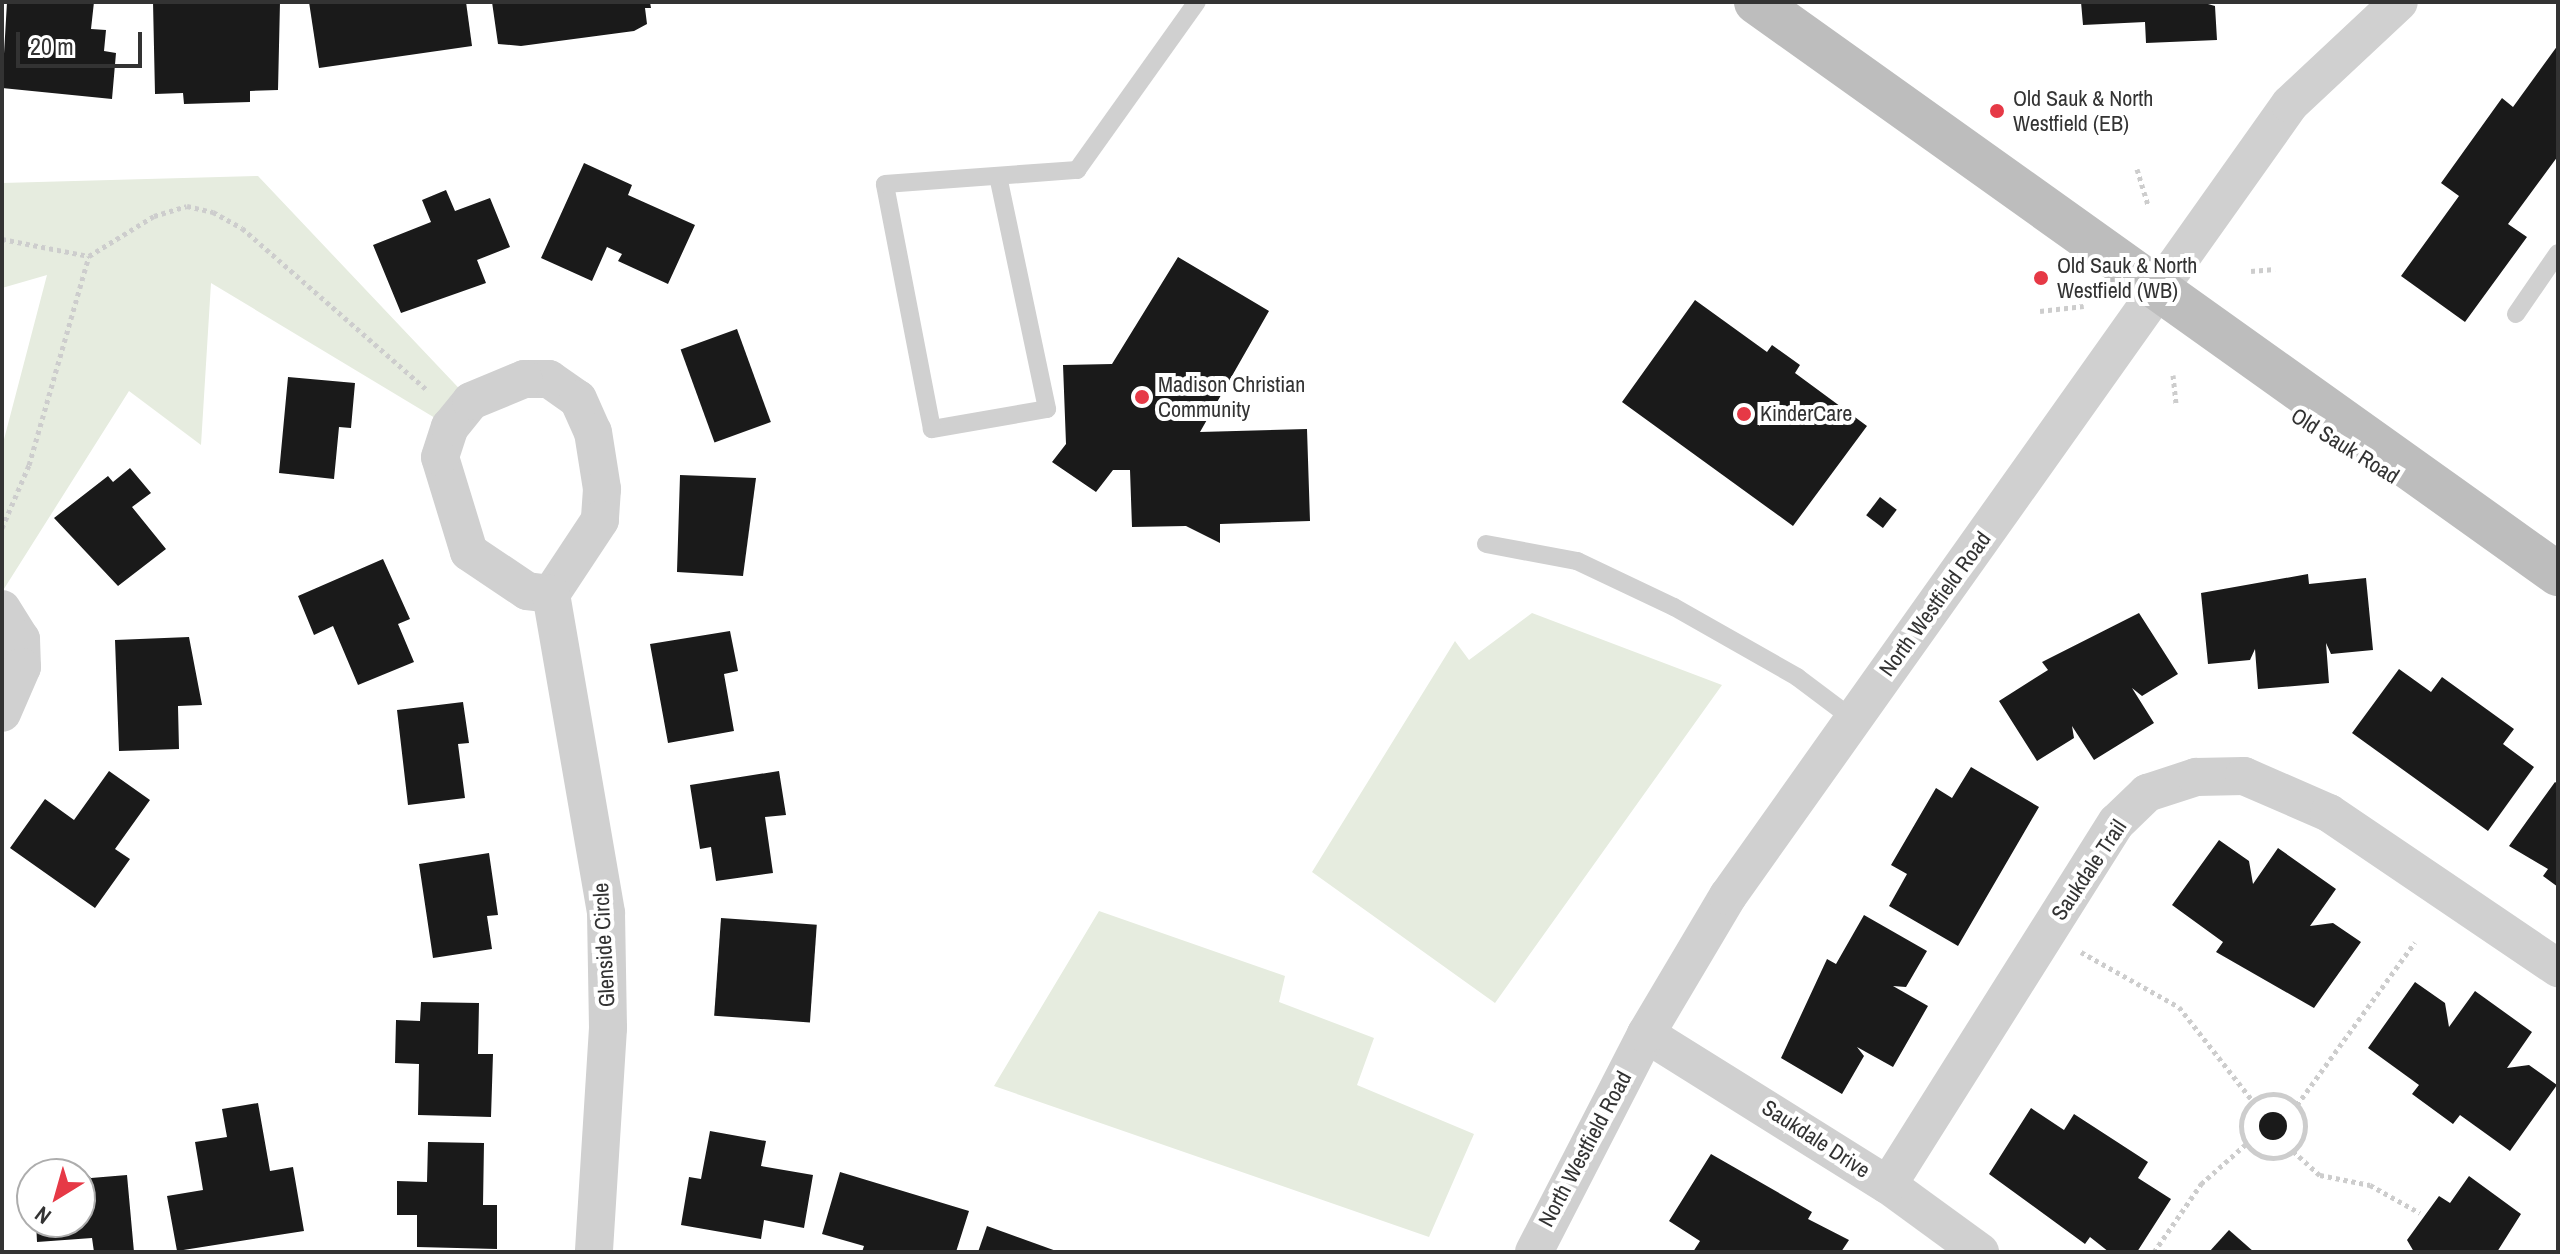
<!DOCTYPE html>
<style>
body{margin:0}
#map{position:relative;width:2560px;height:1254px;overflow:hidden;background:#fff;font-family:"Archivo Narrow",sans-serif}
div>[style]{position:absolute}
.green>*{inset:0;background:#e6ecdf}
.building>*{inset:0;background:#1a1a1a;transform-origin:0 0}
.round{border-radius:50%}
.path>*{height:5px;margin-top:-2.5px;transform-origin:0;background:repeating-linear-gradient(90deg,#cdcdcd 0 4px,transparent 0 8px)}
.path>.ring{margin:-2.5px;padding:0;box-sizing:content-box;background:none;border:5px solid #cdcdcd;border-radius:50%}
.lane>*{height:18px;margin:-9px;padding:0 9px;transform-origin:9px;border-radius:9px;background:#d0d0d0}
.street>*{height:38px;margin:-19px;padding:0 19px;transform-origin:19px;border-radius:19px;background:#d0d0d0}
.secondary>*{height:44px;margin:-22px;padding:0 22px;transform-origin:22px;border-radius:22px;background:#bdbdbd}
.dots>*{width:22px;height:22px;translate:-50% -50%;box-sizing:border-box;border:4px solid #fff;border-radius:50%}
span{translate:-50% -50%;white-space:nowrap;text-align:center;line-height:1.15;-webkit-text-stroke:8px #fff;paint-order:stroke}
.poi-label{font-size:22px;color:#333}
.left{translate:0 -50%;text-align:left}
.street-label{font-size:22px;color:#333}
.frame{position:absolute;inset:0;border:4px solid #333;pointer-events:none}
.north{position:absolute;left:16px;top:1158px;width:80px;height:80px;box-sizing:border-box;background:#fff;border:2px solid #adadad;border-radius:50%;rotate:217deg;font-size:22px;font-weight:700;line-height:32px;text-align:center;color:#333}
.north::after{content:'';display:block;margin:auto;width:28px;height:36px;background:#e63946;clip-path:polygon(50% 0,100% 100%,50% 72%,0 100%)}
.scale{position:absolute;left:16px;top:32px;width:126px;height:36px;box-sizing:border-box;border:4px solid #333;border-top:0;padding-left:10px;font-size:24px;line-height:28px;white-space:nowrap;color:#333;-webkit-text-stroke:6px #fff;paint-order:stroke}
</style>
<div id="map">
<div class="green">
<i style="clip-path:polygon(258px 176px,471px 401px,450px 427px,211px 283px,201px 445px,129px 391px,2px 592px,2px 447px,47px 275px,2px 288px,2px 183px)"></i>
<i style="clip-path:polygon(1532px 613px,1722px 685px,1495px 1003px,1312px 872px,1455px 641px,1469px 660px)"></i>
<i style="clip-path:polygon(1099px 911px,1285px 976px,1279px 1002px,1374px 1038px,1357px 1085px,1474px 1134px,1429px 1237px,994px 1086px)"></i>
</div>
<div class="building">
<i style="clip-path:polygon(7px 2px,94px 2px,91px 29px,106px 30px,104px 51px,116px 53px,112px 99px,2px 88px)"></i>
<i style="clip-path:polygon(153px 2px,280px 2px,278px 90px,250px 91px,250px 102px,184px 104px,183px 93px,155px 94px)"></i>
<i style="clip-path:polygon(309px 2px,466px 2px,472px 46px,319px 68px)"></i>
<i style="clip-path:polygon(492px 2px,650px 2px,651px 8px,645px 8px,647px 24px,634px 31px,521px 46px,498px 44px)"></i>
<i style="clip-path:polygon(2081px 2px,2201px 2px,2215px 6px,2217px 40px,2146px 43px,2145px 22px,2083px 25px)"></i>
<i style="clip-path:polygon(2558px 45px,2558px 156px,2508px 224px,2527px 237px,2465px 322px,2401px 276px,2459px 196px,2441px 183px,2502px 98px,2513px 107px)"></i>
<i style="clip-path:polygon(584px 163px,632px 185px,628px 195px,695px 225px,668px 284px,618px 261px,622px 254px,607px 247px,592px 281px,541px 258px)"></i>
<i style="clip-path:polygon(446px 190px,455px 211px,490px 198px,510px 247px,477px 260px,486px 283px,401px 313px,373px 245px,431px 222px,422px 200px)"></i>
<i style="clip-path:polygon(1178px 257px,1269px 311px,1200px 432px,1307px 429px,1310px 521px,1220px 524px,1220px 543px,1186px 526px,1132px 527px,1130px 470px,1113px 470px,1096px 492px,1052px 462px,1066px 444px,1063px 365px,1112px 364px)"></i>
<i style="clip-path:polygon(1695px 300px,1767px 352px,1772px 345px,1800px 365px,1795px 373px,1867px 426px,1793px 526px,1622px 402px)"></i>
<i style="left:737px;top:329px;width:99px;height:60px;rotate:70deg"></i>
<i style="clip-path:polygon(288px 377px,355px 383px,351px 428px,339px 427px,334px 479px,279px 473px)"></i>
<i style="clip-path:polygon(130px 468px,151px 493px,132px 507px,166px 549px,118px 586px,54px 518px,108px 476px,113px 482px)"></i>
<i style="clip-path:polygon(680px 475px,756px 478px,743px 576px,677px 572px)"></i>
<i style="left:1880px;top:497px;width:21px;height:23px;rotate:37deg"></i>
<i style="clip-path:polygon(383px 559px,410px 619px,398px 624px,414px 662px,358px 685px,333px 626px,314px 635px,298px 596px)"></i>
<i style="clip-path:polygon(2308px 574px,2309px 584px,2366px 578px,2373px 650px,2331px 654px,2326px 643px,2329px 683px,2258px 689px,2255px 649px,2250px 660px,2208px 664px,2201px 593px)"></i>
<i style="clip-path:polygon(2139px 613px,2178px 674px,2142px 696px,2132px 688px,2154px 723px,2094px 760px,2072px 726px,2074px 738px,2037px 761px,1999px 701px,2048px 670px,2042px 662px)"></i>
<i style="clip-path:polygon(730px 631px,738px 671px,724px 674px,734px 731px,668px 743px,650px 644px)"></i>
<i style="clip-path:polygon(189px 637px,202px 705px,178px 706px,179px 749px,119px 751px,115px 640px)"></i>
<i style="clip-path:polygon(2399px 669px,2431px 692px,2442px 677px,2514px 729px,2503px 744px,2534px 767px,2488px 831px,2352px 733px)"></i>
<i style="clip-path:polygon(463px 702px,469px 743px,458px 744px,465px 798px,408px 805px,397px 710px)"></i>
<i style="clip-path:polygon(1971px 767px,2039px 807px,1958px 946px,1889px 906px,1907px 874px,1891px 865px,1936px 788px,1952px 798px)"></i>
<i style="clip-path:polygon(109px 771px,150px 800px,115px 849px,130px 859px,95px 908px,10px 848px,45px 799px,74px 820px)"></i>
<i style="clip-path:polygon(779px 771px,786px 815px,765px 817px,773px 873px,716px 881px,711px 847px,700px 849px,690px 785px)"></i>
<i style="clip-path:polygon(2555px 782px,2558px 784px,2558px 887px,2543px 876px,2548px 869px,2509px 846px)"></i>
<i style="clip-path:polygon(2219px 840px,2249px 861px,2253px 884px,2278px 848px,2336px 889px,2310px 926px,2333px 923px,2361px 942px,2314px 1008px,2216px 952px,2223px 942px,2172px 905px)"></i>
<i style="clip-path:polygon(489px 853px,498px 915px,487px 916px,492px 949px,433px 958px,419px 864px)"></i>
<i style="clip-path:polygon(1864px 915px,1927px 951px,1906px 987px,1893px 986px,1928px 1006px,1893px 1067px,1857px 1047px,1864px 1056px,1842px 1094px,1781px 1058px,1827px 959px,1836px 964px)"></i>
<i style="left:721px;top:918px;width:96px;height:98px;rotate:4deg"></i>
<i style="clip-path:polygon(2415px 982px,2445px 1003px,2449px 1027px,2475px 991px,2532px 1032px,2507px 1068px,2529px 1065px,2557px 1085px,2510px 1151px,2460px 1115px,2453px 1124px,2412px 1094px,2419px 1085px,2368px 1048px)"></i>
<i style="clip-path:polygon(421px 1002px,479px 1003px,478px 1054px,493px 1054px,491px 1117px,418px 1115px,419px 1064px,395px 1063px,396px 1020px,420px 1021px)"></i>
<i style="clip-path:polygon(258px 1103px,270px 1171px,293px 1167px,304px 1231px,177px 1251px,167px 1196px,203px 1190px,195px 1142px,227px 1137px,222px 1109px)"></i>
<i style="clip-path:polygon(2031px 1108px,2064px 1130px,2074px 1114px,2148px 1162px,2138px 1178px,2171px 1199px,2137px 1252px,2109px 1252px,2090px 1237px,2085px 1244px,1989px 1174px)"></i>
<i class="round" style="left:2259px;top:1112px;width:28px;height:28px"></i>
<i style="clip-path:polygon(710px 1131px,766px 1141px,761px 1166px,813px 1175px,804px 1228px,764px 1220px,761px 1239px,681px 1225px,689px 1177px,701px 1179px)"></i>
<i style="clip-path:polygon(428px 1142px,484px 1143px,483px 1205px,497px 1205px,497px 1249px,417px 1247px,417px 1215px,397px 1215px,397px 1181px,427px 1182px)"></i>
<i style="clip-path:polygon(1711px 1154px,1812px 1212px,1808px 1219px,1849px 1240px,1841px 1252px,1693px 1252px,1700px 1241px,1669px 1221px)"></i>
<i style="clip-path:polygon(82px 1169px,91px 1178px,127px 1175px,134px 1252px,94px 1252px,92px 1238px,37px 1242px,36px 1222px,80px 1222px,80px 1174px,56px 1174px)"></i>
<i style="clip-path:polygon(840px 1172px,969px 1211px,956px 1252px,862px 1252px,864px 1246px,822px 1234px)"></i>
<i style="clip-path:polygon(2469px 1176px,2521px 1214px,2497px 1252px,2414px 1252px,2407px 1240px,2439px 1196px,2450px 1203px)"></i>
<i style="clip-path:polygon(987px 1226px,1059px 1252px,978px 1252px)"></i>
<i style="clip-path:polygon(2229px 1230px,2254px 1252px,2209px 1252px)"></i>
</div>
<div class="path">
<i style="left:2137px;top:169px;width:37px;rotate:73deg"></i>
<i style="left:2px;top:239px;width:89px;rotate:11.1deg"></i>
<i style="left:89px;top:256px;width:76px;rotate:-31.6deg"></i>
<i style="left:154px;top:216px;width:34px;rotate:-17deg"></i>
<i style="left:187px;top:206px;width:27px;rotate:13deg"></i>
<i style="left:213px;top:212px;width:33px;rotate:29deg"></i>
<i style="left:242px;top:228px;width:247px;rotate:41.2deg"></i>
<i style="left:2251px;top:271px;width:24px;rotate:-5deg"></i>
<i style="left:2040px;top:311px;width:44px;rotate:-6.5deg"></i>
<i style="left:2173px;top:375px;width:31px;rotate:84deg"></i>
<i style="left:2px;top:528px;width:69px;rotate:-66.8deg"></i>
<i style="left:29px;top:465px;width:217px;rotate:-74deg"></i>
<i style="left:2081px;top:952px;width:112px;rotate:29.3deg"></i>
<i style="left:2179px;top:1007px;width:118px;rotate:51.9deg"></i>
<i class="ring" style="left:2241px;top:1094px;width:59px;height:59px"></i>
<i style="left:2297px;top:1105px;width:201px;rotate:-54.1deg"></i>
<i style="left:2293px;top:1151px;width:36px;rotate:42deg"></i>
<i style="left:2320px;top:1175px;width:51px;rotate:11.3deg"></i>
<i style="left:2370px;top:1185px;width:57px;rotate:29.2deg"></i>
<i style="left:2154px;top:1252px;width:83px;rotate:-55.3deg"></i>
<i style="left:2201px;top:1184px;width:60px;rotate:-41.6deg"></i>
</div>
<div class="lane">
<i style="left:998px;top:176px;width:238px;rotate:78.1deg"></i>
<i style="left:1047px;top:409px;width:117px;rotate:170.1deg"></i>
<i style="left:932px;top:429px;width:249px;rotate:-100.9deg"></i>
<i style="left:885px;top:184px;width:193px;rotate:-4.2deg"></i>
<i style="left:1077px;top:170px;width:206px;rotate:-54.5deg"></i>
<i style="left:2516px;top:314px;width:74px;rotate:-55.5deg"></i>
<i style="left:1486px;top:544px;width:93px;rotate:10.6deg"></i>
<i style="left:1577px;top:561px;width:107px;rotate:25.4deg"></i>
<i style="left:1674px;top:607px;width:142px;rotate:29.6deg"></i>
<i style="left:1797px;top:677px;width:70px;rotate:36.9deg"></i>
</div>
<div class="street">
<i style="left:524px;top:379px;width:25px"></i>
<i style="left:549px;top:379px;width:35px;rotate:35deg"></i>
<i style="left:578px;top:399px;width:36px;rotate:66deg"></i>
<i style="left:593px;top:432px;width:58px;rotate:81deg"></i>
<i style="left:602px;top:489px;width:31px;rotate:94deg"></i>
<i style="left:600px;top:520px;width:89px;rotate:123.5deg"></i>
<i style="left:551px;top:594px;width:24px;rotate:-173deg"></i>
<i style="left:527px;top:591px;width:70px;rotate:-146.1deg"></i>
<i style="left:469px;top:552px;width:99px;rotate:-107deg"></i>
<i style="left:440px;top:457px;width:32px;rotate:-72deg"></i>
<i style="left:450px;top:427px;width:33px;rotate:-51deg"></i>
<i style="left:471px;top:401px;width:57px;rotate:-22.5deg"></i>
<i style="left:551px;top:594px;width:324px;rotate:80.2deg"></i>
<i style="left:606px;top:913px;width:115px;rotate:89deg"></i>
<i style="left:608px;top:1028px;width:224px;rotate:93.6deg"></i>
<i style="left:2px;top:609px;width:36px;rotate:58deg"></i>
<i style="left:21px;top:639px;width:28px;rotate:88deg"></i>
<i style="left:22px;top:667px;width:50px;rotate:113.5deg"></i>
<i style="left:1646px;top:1034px;width:285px;rotate:32deg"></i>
<i style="left:1888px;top:1185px;width:114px;rotate:36.1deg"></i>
<i style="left:1888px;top:1185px;width:429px;rotate:-57.8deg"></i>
<i style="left:2117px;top:822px;width:42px;rotate:-44deg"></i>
<i style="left:2147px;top:793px;width:52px;rotate:-18.1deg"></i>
<i style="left:2196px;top:777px;width:48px;rotate:-1.2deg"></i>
<i style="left:2244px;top:776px;width:93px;rotate:23.5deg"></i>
<i style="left:2329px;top:813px;width:277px;rotate:34.1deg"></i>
<i style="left:1534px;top:1252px;width:245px;rotate:-62.8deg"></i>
<i style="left:1646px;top:1034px;width:161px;rotate:-59.3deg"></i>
<i style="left:1728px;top:896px;width:971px;rotate:-54.64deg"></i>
<i style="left:2290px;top:104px;width:149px;rotate:-43.1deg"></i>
</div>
<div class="secondary">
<i style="left:1756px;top:2px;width:985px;rotate:35.5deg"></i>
</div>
<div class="dots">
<i style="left:1997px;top:111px;background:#e63946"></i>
<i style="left:2041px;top:278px;background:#e63946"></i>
<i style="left:1142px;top:397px;background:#e63946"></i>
<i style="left:1744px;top:414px;background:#e63946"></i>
</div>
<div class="poi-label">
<span class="left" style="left:2013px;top:111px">Old Sauk &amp; North<br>Westfield (EB)</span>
<span class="left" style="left:2057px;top:278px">Old Sauk &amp; North<br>Westfield (WB)</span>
<span class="left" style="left:1158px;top:397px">Madison Christian<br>Community</span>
<span class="left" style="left:1760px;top:414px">KinderCare</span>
</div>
<div class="street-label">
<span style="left:2345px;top:446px;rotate:32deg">Old Sauk Road</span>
<span style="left:1935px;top:604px;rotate:-54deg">North Westfield Road</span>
<span style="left:2089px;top:870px;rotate:-56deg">Saukdale Trail</span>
<span style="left:604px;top:945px;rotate:-93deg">Glenside Circle</span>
<span style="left:1816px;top:1139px;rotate:33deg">Saukdale Drive</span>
<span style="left:1585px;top:1149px;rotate:-62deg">North Westfield Road</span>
</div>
<div class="frame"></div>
<div class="north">N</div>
<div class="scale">20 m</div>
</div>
